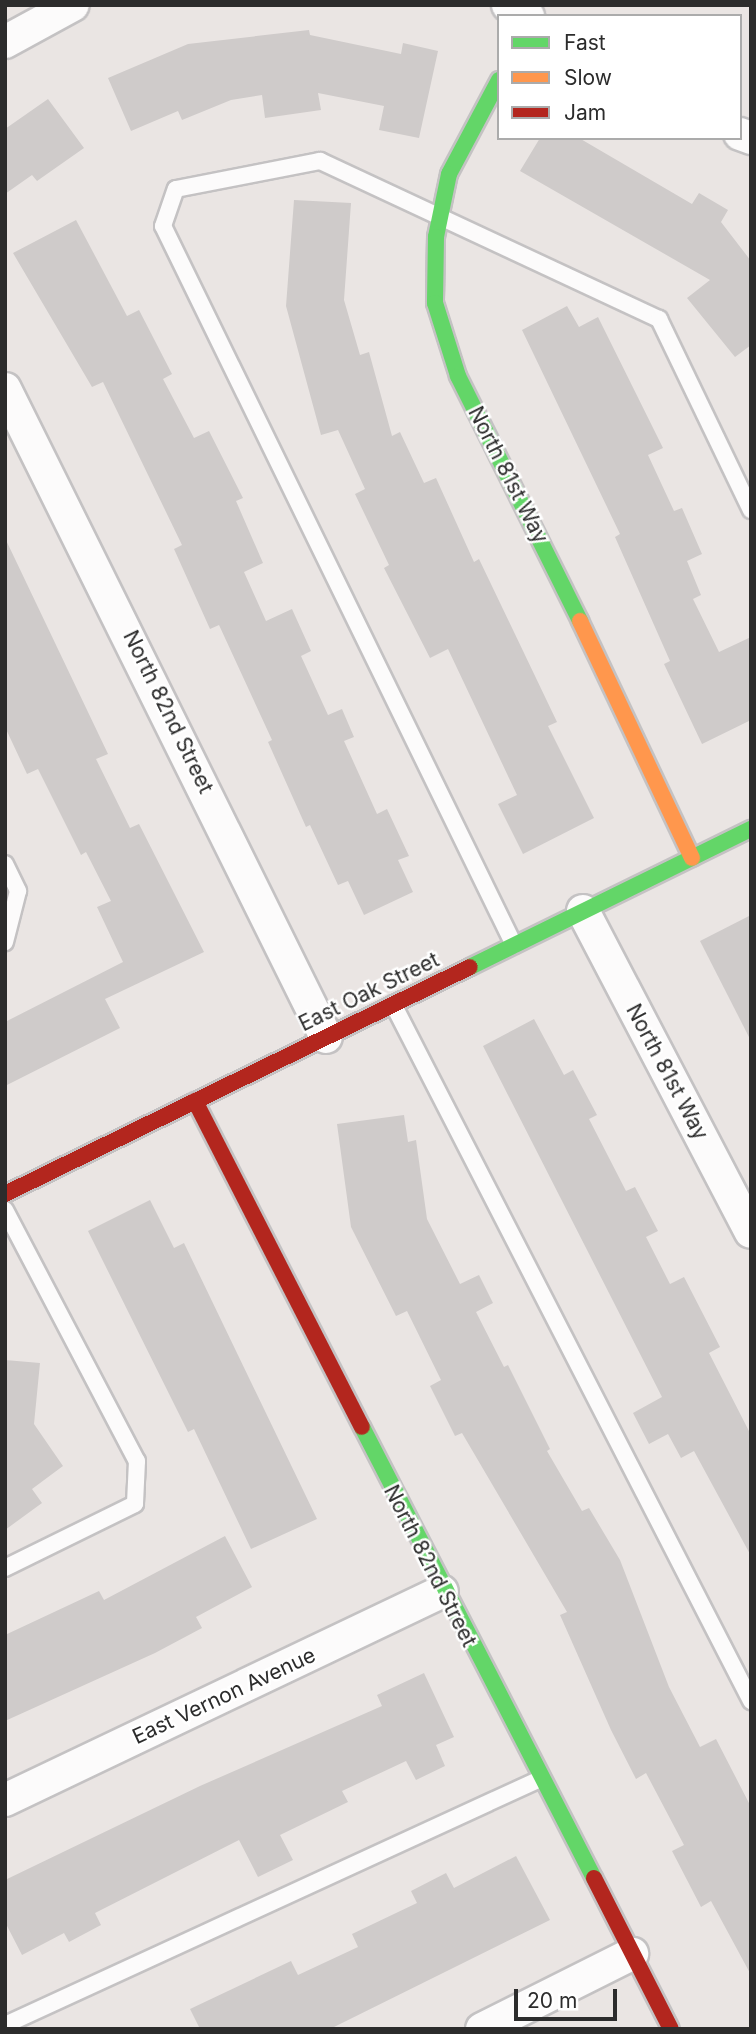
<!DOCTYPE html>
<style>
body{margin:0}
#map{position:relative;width:756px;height:2034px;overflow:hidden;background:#eae5e3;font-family:Inter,sans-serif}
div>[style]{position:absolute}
.building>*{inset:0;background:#cfcbca}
.roads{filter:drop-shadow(2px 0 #c4c2c3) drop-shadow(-2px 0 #c4c2c3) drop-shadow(0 2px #c4c2c3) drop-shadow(0 -2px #c4c2c3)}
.lane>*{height:16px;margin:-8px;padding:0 8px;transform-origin:8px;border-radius:8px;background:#fcfbfb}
.street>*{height:32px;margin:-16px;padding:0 16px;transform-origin:16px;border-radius:16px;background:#fcfbfb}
.fast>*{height:16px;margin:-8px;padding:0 8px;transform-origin:8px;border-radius:8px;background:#63d668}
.slow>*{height:16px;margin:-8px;padding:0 8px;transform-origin:8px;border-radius:8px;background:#ff974d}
.jam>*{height:16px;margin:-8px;padding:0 8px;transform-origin:8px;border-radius:8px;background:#b3261e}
span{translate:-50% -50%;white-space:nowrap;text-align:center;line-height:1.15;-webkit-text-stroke:5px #fff;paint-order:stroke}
.street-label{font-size:21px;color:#2c2c2c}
.frame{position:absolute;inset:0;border:7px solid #2c2c2c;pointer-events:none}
.legend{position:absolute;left:497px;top:14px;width:245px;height:126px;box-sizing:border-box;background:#fff;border:2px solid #ababab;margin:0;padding:9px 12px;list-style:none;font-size:21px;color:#2c2c2c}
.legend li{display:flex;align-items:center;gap:14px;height:35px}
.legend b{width:35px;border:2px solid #ababab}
.scale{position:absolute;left:514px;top:1989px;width:103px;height:32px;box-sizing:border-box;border:4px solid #2c2c2c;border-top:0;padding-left:9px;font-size:21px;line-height:24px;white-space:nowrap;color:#2c2c2c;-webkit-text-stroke:5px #fff;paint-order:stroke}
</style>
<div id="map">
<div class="building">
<i style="clip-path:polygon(309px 30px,310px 35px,401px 54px,403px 43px,438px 51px,419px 138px,379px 130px,384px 106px,318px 93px,321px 110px,265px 118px,262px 95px,231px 100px,182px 120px,178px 111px,131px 131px,108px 78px,188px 44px)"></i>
<i style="clip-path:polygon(48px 99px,84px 148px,37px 181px,32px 175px,5px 194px,5px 129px)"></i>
<i style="clip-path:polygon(540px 138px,579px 138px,692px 204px,699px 193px,728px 210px,721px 222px,751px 261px,751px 345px,735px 357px,687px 298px,710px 280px,520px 171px)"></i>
<i style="clip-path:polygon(294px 200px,351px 203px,344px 300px,360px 355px,369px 352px,392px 436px,400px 432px,424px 483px,436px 478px,474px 562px,479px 559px,557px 722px,548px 726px,594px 818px,523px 854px,498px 804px,517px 795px,448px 649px,430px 658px,384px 568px,389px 565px,355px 494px,365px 489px,338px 430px,321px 435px,286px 306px)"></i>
<i style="clip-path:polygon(76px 220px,127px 316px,139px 310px,172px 374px,163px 379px,194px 438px,209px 431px,243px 498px,236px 501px,263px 563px,244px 572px,266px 621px,292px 609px,311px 651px,301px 656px,328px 715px,342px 709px,354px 737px,344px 741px,377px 814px,387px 809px,409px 856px,398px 860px,413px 892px,364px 915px,348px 881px,338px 885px,310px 825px,306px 827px,268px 742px,272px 740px,219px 625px,210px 629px,174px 549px,182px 545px,103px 382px,92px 387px,13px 253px)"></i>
<i style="clip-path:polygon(567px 306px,579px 327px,598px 317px,663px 448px,648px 455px,674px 511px,682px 508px,702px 554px,687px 561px,701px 595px,693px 599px,719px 652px,751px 637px,751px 720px,702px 744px,664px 664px,670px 661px,615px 537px,620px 534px,522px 330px)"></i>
<i style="clip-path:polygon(5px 538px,108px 754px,96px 759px,130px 828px,139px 824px,204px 952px,105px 999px,120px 1028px,5px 1086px,5px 1022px,123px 962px,97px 907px,111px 901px,86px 852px,81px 855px,38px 769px,27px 774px,5px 727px)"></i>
<i style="clip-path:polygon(751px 915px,751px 1041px,700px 941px)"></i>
<i style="clip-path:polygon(534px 1019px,564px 1075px,573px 1070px,597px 1115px,589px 1119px,626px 1191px,635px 1187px,658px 1231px,646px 1237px,670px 1284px,684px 1277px,720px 1347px,709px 1353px,751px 1435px,751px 1556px,694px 1451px,681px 1458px,668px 1434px,649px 1444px,633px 1413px,662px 1397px,483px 1046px)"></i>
<i style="clip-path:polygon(404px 1115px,408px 1142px,416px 1140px,427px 1219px,460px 1284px,479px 1275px,493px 1303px,476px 1312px,504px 1367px,508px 1365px,550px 1449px,547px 1451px,582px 1511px,589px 1508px,620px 1560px,669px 1687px,700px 1747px,716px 1739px,751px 1807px,751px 1975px,711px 1901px,701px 1907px,672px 1851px,684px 1845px,646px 1773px,636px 1779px,611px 1730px,560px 1615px,567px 1612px,462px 1433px,455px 1436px,430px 1386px,441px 1380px,407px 1311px,396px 1316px,351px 1227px,337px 1124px)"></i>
<i style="clip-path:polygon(150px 1200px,174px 1248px,184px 1243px,317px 1519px,251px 1549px,194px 1429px,188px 1432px,88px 1231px)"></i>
<i style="clip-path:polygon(5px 1360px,40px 1363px,34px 1424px,63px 1466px,32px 1489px,42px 1503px,5px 1530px)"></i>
<i style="clip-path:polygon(225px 1536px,252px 1587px,196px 1617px,202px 1628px,155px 1653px,5px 1721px,5px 1635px,99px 1591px,104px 1600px)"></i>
<i style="clip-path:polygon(424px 1673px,454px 1737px,436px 1745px,445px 1766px,416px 1780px,406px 1761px,342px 1791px,348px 1802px,280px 1835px,293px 1860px,258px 1877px,239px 1840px,95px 1913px,101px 1925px,69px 1942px,64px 1933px,22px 1955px,5px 1922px,5px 1880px,200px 1786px,382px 1706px,377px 1695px)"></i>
<i style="clip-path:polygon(516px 1856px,550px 1920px,330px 2029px,200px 2029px,190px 2009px,291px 1961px,298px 1975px,358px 1947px,352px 1934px,417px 1903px,411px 1891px,446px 1873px,454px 1888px)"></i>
</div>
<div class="roads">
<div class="lane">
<i style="left:5px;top:864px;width:30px;rotate:64deg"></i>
<i style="left:18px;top:891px;width:53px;rotate:104.3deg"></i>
<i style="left:514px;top:945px;width:800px;rotate:-116.02deg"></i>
<i style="left:163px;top:226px;width:39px;rotate:-71deg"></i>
<i style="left:176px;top:189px;width:147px;rotate:-11deg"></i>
<i style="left:320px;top:161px;width:374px;rotate:25deg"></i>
<i style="left:659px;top:319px;width:212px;rotate:64.3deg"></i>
<i style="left:393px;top:1004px;width:784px;rotate:62.81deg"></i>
<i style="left:5px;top:1210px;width:284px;rotate:62.3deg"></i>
<i style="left:137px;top:1461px;width:43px;rotate:92.7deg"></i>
<i style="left:135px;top:1504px;width:145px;rotate:153.8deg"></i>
<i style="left:5px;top:2025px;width:589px;rotate:-24.69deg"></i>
</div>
<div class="street">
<i style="left:508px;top:5px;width:23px;rotate:29deg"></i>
<i style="left:5px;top:42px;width:77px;rotate:-28.6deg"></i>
<i style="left:740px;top:134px;width:12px;rotate:20deg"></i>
<i style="left:5px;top:389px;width:723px;rotate:63.65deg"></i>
<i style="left:583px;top:911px;width:362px;rotate:62.4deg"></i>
<i style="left:5px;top:1800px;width:484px;rotate:-25.5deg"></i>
<i style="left:482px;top:2029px;width:168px;rotate:-26.6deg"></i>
</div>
<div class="fast">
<i style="left:499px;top:80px;width:106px;rotate:118deg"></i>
<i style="left:449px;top:174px;width:64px;rotate:101.7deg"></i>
<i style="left:436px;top:237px;width:66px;rotate:90.9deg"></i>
<i style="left:435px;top:303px;width:77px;rotate:72.5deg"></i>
<i style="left:458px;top:376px;width:274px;rotate:63.5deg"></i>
<i style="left:470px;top:967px;width:313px;rotate:-26.2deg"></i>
<i style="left:362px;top:1427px;width:507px;rotate:62.78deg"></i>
</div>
<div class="slow">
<i style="left:580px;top:621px;width:262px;rotate:64.7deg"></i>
</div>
<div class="jam">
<i style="left:195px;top:1101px;width:366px;rotate:62.9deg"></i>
<i style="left:5px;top:1194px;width:517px;rotate:-26.02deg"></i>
<i style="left:594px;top:1878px;width:169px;rotate:63deg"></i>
</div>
</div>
<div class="street-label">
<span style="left:508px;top:475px;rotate:63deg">North 81st Way</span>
<span style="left:168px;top:712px;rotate:64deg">North 82nd Street</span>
<span style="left:369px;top:992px;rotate:-26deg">East Oak Street</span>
<span style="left:667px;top:1072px;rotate:62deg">North 81st Way</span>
<span style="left:430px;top:1566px;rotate:63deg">North 82nd Street</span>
<span style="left:224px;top:1696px;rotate:-25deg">East Vernon Avenue</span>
</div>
<div class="frame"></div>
<ul class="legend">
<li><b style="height:9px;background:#63d668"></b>Fast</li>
<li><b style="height:9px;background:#ff974d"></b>Slow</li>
<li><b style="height:9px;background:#b3261e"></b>Jam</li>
</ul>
<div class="scale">20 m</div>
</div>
